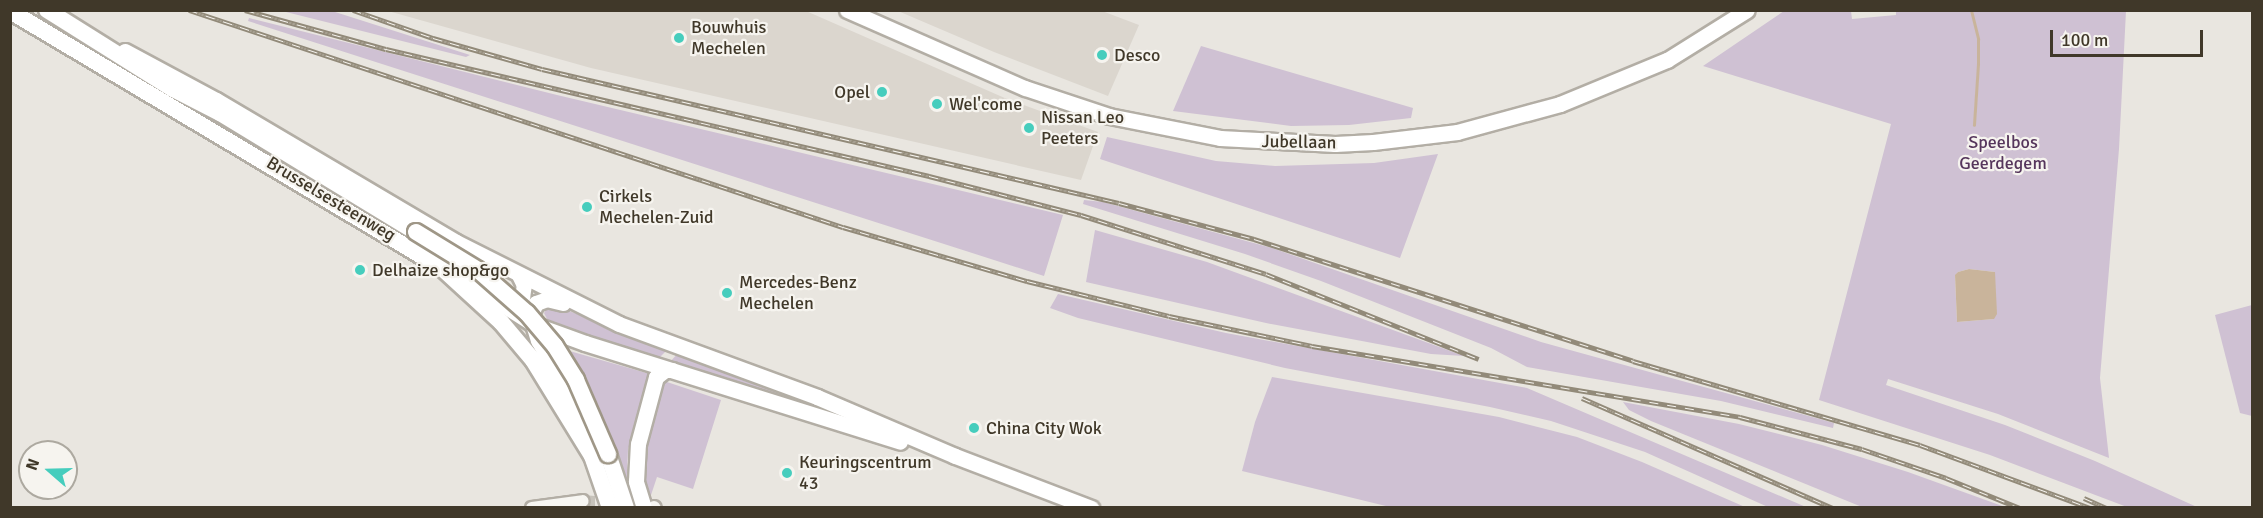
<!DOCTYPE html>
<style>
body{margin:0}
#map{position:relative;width:2263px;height:518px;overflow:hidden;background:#e9e6e0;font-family:Signika,sans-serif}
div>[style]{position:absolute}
.built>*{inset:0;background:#dbd6ce}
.green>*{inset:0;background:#cfc1d3}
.water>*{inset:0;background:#c9b49b}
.stream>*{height:3px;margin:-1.5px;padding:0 1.5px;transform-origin:1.5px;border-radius:1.5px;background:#c9b49b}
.minor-tunnel>*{height:12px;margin-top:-6px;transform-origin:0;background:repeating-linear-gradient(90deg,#c7c3bb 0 12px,transparent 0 18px)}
.roads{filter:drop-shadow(2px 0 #b3aea5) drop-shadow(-2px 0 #b3aea5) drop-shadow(0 2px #b3aea5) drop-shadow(0 -2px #b3aea5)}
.minor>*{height:12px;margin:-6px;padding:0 6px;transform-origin:6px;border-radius:6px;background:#f7f6f2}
.major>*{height:15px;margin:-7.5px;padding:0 7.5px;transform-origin:7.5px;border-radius:7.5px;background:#fff}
.highway>*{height:16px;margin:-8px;padding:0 8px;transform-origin:8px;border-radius:8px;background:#fff}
.rail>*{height:5px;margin-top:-2.5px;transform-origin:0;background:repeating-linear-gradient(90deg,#f6f4ef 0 9px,#928a79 0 18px);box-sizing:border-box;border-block:2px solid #928a79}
.bridges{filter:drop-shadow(2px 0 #9f9787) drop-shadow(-2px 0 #9f9787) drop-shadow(0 2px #9f9787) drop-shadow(0 -2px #9f9787)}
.highway-bridge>*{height:16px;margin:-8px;padding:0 8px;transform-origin:8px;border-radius:8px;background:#fff}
.dots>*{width:16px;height:16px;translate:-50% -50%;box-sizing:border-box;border:3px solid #f6f4ef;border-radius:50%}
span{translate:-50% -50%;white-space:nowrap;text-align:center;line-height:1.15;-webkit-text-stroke:4.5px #f6f4ef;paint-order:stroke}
.poi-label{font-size:18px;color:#403829}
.left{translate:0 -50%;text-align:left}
.right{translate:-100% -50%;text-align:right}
.street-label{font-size:18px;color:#403829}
.park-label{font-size:18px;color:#56365c}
.frame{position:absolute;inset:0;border:12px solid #403829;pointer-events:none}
.north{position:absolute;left:18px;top:440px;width:60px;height:60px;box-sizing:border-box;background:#f6f4ef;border:2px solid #ada9a0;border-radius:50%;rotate:290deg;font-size:16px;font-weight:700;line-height:24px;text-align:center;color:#403829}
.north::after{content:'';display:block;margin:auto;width:21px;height:27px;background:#46cdbd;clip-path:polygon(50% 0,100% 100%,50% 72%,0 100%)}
.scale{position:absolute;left:2050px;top:30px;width:153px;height:27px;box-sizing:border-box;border:3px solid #403829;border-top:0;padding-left:8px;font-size:18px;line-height:21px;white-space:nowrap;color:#403829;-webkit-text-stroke:4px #f6f4ef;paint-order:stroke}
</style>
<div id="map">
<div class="built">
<i style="clip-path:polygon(388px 11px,806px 11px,1007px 99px,1098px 132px,1081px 180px,591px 68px)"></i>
<i style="clip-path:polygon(898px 11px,1102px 11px,1139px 25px,1108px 96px,994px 52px)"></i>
</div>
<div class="green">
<i style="clip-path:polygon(evenodd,1896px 10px,2126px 11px,2119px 149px,2100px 378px,2109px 458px,1998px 414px,1888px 379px,1886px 385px,2005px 425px,2095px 461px,2197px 507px,2127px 507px,1990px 455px,1819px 400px,1891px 124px,1703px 66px,1784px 11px,1851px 11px,1852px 19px,1896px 15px,1896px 10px,1969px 269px,1995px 272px,1994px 319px,1957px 322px,1955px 276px,1958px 272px,1969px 269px)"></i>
<i style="clip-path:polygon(282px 11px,332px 11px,470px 55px,466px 57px)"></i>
<i style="clip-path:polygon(249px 18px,557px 95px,1063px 215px,1044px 276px,248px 21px)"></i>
<i style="clip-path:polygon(1201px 46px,1413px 108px,1411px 118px,1349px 125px,1291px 126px,1173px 111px)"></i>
<i style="clip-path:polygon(1107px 137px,1216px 161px,1275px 166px,1374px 163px,1438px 154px,1400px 258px,1100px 159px)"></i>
<i style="clip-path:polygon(1084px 200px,1103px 202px,1272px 248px,1541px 342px,1834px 423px,1833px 428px,1721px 401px,1527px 367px,1491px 348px,1321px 281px,1245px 254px,1083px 204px)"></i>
<i style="clip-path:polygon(1095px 230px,1207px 262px,1464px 356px,1431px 354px,1266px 323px,1086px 282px)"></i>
<i style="clip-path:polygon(1058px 294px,1226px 333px,1527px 388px,1806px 507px,1768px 507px,1645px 452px,1551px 421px,1490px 407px,1285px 368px,1078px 318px,1050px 308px)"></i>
<i style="clip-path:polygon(2252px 305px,2252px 416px,2240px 413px,2215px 315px)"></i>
<i style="clip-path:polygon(548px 307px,559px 307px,637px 338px,664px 345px,667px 350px,660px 357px,651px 357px,566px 331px,548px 321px,544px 313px)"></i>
<i style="clip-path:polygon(566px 350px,650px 374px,639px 422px,628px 449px,627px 476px,630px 495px,593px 397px)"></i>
<i style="clip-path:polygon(680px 351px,823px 407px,824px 411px,669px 363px)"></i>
<i style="clip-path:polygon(1272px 377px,1499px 417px,1577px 437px,1642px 462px,1745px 507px,1390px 507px,1242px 471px,1255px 422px)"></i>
<i style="clip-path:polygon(664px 381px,721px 400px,693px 489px,657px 477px,651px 495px,645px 495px,641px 461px,657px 386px)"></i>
<i style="clip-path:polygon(1623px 402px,1739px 424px,1822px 445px,1908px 472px,2005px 507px,1862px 507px,1651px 421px,1629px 410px)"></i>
</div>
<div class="water">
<i style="clip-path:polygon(1969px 269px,1995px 272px,1997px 314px,1994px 319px,1957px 322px,1955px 275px,1958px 272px)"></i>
</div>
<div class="stream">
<i style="left:1971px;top:10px;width:30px;rotate:76deg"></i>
<i style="left:1978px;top:39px;width:25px;rotate:90deg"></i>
<i style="left:1978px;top:64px;width:61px;rotate:93.8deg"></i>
</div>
<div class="minor-tunnel">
<i style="left:583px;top:501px;width:68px;rotate:5deg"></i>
</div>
<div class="roads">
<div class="minor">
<i style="left:654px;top:507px;width:1px;rotate:45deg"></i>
<i style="left:532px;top:508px;width:51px;rotate:-7.8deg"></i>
</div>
<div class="major">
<i style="left:847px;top:10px;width:194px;rotate:23.7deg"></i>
<i style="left:1025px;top:88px;width:89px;rotate:18.4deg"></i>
<i style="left:1109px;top:116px;width:113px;rotate:11.2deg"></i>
<i style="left:1220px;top:138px;width:115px;rotate:3deg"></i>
<i style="left:1335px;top:144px;width:38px;rotate:-3deg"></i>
<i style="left:1373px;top:142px;width:85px;rotate:-6.8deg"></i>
<i style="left:1457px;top:132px;width:107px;rotate:-15.2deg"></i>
<i style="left:1560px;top:104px;width:116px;rotate:-22.4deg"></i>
<i style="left:1667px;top:60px;width:94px;rotate:-32deg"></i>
<i style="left:125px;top:51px;width:103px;rotate:28.3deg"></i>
<i style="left:216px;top:100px;width:279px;rotate:30.6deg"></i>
<i style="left:456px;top:242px;width:182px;rotate:26.7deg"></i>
<i style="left:619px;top:324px;width:211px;rotate:20.2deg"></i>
<i style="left:817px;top:397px;width:150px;rotate:23.1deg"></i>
<i style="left:955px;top:456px;width:146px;rotate:20.9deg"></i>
<i style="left:459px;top:277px;width:88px;rotate:32.4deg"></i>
<i style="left:533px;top:324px;width:55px;rotate:20.1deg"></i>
<i style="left:585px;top:343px;width:330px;rotate:17.4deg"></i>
<i style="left:563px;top:303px;width:16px;rotate:-166deg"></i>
<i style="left:547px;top:299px;width:12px;rotate:160deg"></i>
<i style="left:536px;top:303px;width:12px;rotate:114deg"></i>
<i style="left:531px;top:314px;width:10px;rotate:79deg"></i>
<i style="left:533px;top:324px;width:17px;rotate:73deg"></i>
<i style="left:538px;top:340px;width:53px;rotate:60.5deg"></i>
<i style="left:564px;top:386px;width:56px;rotate:67.1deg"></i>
<i style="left:506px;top:304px;width:8px"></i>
<i style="left:514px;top:304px;width:11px;rotate:-41deg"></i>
<i style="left:522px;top:297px;width:12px;rotate:-81deg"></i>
<i style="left:524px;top:285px;width:11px;rotate:-117deg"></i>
<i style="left:644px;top:508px;width:28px;rotate:-107deg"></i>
<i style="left:636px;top:481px;width:37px;rotate:-87deg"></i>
<i style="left:638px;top:444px;width:69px;rotate:-75deg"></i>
<i style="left:656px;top:377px;width:11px;rotate:-38deg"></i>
<i style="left:665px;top:370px;width:7px"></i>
</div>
<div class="highway">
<i style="left:47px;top:10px;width:149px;rotate:32.1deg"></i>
<i style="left:173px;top:89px;width:53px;rotate:27.1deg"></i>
<i style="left:220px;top:113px;width:229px;rotate:31.3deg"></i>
<i style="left:10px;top:11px;width:503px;rotate:30.75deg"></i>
<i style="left:442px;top:268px;width:80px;rotate:42.5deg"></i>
<i style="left:501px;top:322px;width:50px;rotate:49.9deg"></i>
<i style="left:533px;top:360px;width:113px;rotate:58.4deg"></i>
<i style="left:592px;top:456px;width:55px;rotate:70.9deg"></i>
<i style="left:608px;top:454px;width:57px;rotate:71.6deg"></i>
</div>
</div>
<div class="rail">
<i style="left:189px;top:10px;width:689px;rotate:18.36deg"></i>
<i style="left:843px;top:227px;width:192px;rotate:16.4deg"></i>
<i style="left:1027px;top:281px;width:146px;rotate:13.8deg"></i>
<i style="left:1169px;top:316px;width:146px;rotate:11.8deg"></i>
<i style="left:1312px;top:346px;width:434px;rotate:9.4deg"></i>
<i style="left:1740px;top:417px;width:126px;rotate:14.7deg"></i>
<i style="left:1862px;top:449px;width:89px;rotate:19deg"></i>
<i style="left:1946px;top:478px;width:80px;rotate:22.1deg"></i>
<i style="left:245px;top:10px;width:146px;rotate:15.5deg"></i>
<i style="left:386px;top:49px;width:558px;rotate:13.16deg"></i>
<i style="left:929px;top:176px;width:157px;rotate:14.4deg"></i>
<i style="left:1081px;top:215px;width:194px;rotate:17.7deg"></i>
<i style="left:1266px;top:274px;width:229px;rotate:21.8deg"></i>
<i style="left:353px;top:10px;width:85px;rotate:19.3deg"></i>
<i style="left:433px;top:38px;width:113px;rotate:15.9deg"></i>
<i style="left:542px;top:69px;width:592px;rotate:13.07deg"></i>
<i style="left:1119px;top:203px;width:140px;rotate:14.9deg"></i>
<i style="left:1254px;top:239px;width:398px;rotate:17.8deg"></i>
<i style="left:1633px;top:361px;width:299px;rotate:16.3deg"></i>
<i style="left:1920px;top:445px;width:181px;rotate:20.3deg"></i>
<i style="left:1582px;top:398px;width:274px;rotate:23.7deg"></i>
<i style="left:2084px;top:498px;width:24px;rotate:24deg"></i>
</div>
<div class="bridges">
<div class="highway-bridge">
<i style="left:416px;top:232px;width:73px;rotate:31.5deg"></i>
<i style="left:478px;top:270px;width:65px;rotate:41.3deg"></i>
<i style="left:527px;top:313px;width:43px;rotate:49.7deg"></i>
<i style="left:555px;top:346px;width:40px;rotate:58deg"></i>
<i style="left:576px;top:380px;width:81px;rotate:66.6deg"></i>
</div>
</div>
<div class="dots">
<i style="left:679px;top:38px;background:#46cdbd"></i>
<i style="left:1102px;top:55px;background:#46cdbd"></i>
<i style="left:882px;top:92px;background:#46cdbd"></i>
<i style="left:937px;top:104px;background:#46cdbd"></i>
<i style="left:1029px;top:128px;background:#46cdbd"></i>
<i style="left:587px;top:207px;background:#46cdbd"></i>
<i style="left:360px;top:270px;background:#46cdbd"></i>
<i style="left:727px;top:293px;background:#46cdbd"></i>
<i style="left:974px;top:428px;background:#46cdbd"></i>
<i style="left:787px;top:473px;background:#46cdbd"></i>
</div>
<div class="poi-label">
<span class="left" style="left:691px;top:38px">Bouwhuis<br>Mechelen</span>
<span class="left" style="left:1114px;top:55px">Desco</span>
<span class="right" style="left:870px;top:92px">Opel</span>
<span class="left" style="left:949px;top:104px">Wel'come</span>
<span class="left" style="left:1041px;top:128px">Nissan Leo<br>Peeters</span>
<span class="left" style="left:599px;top:207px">Cirkels<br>Mechelen-Zuid</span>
<span class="left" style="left:372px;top:270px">Delhaize shop&amp;go</span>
<span class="left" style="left:739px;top:293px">Mercedes-Benz<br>Mechelen</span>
<span class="left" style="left:986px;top:428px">China City Wok</span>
<span class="left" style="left:799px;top:473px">Keuringscentrum<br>43</span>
</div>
<div class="street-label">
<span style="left:1299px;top:142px;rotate:1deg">Jubellaan</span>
<span style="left:331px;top:199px;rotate:31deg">Brusselsesteenweg</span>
</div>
<div class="park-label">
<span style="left:2003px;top:153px">Speelbos<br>Geerdegem</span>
</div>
<div class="frame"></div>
<div class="north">N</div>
<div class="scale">100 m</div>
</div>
